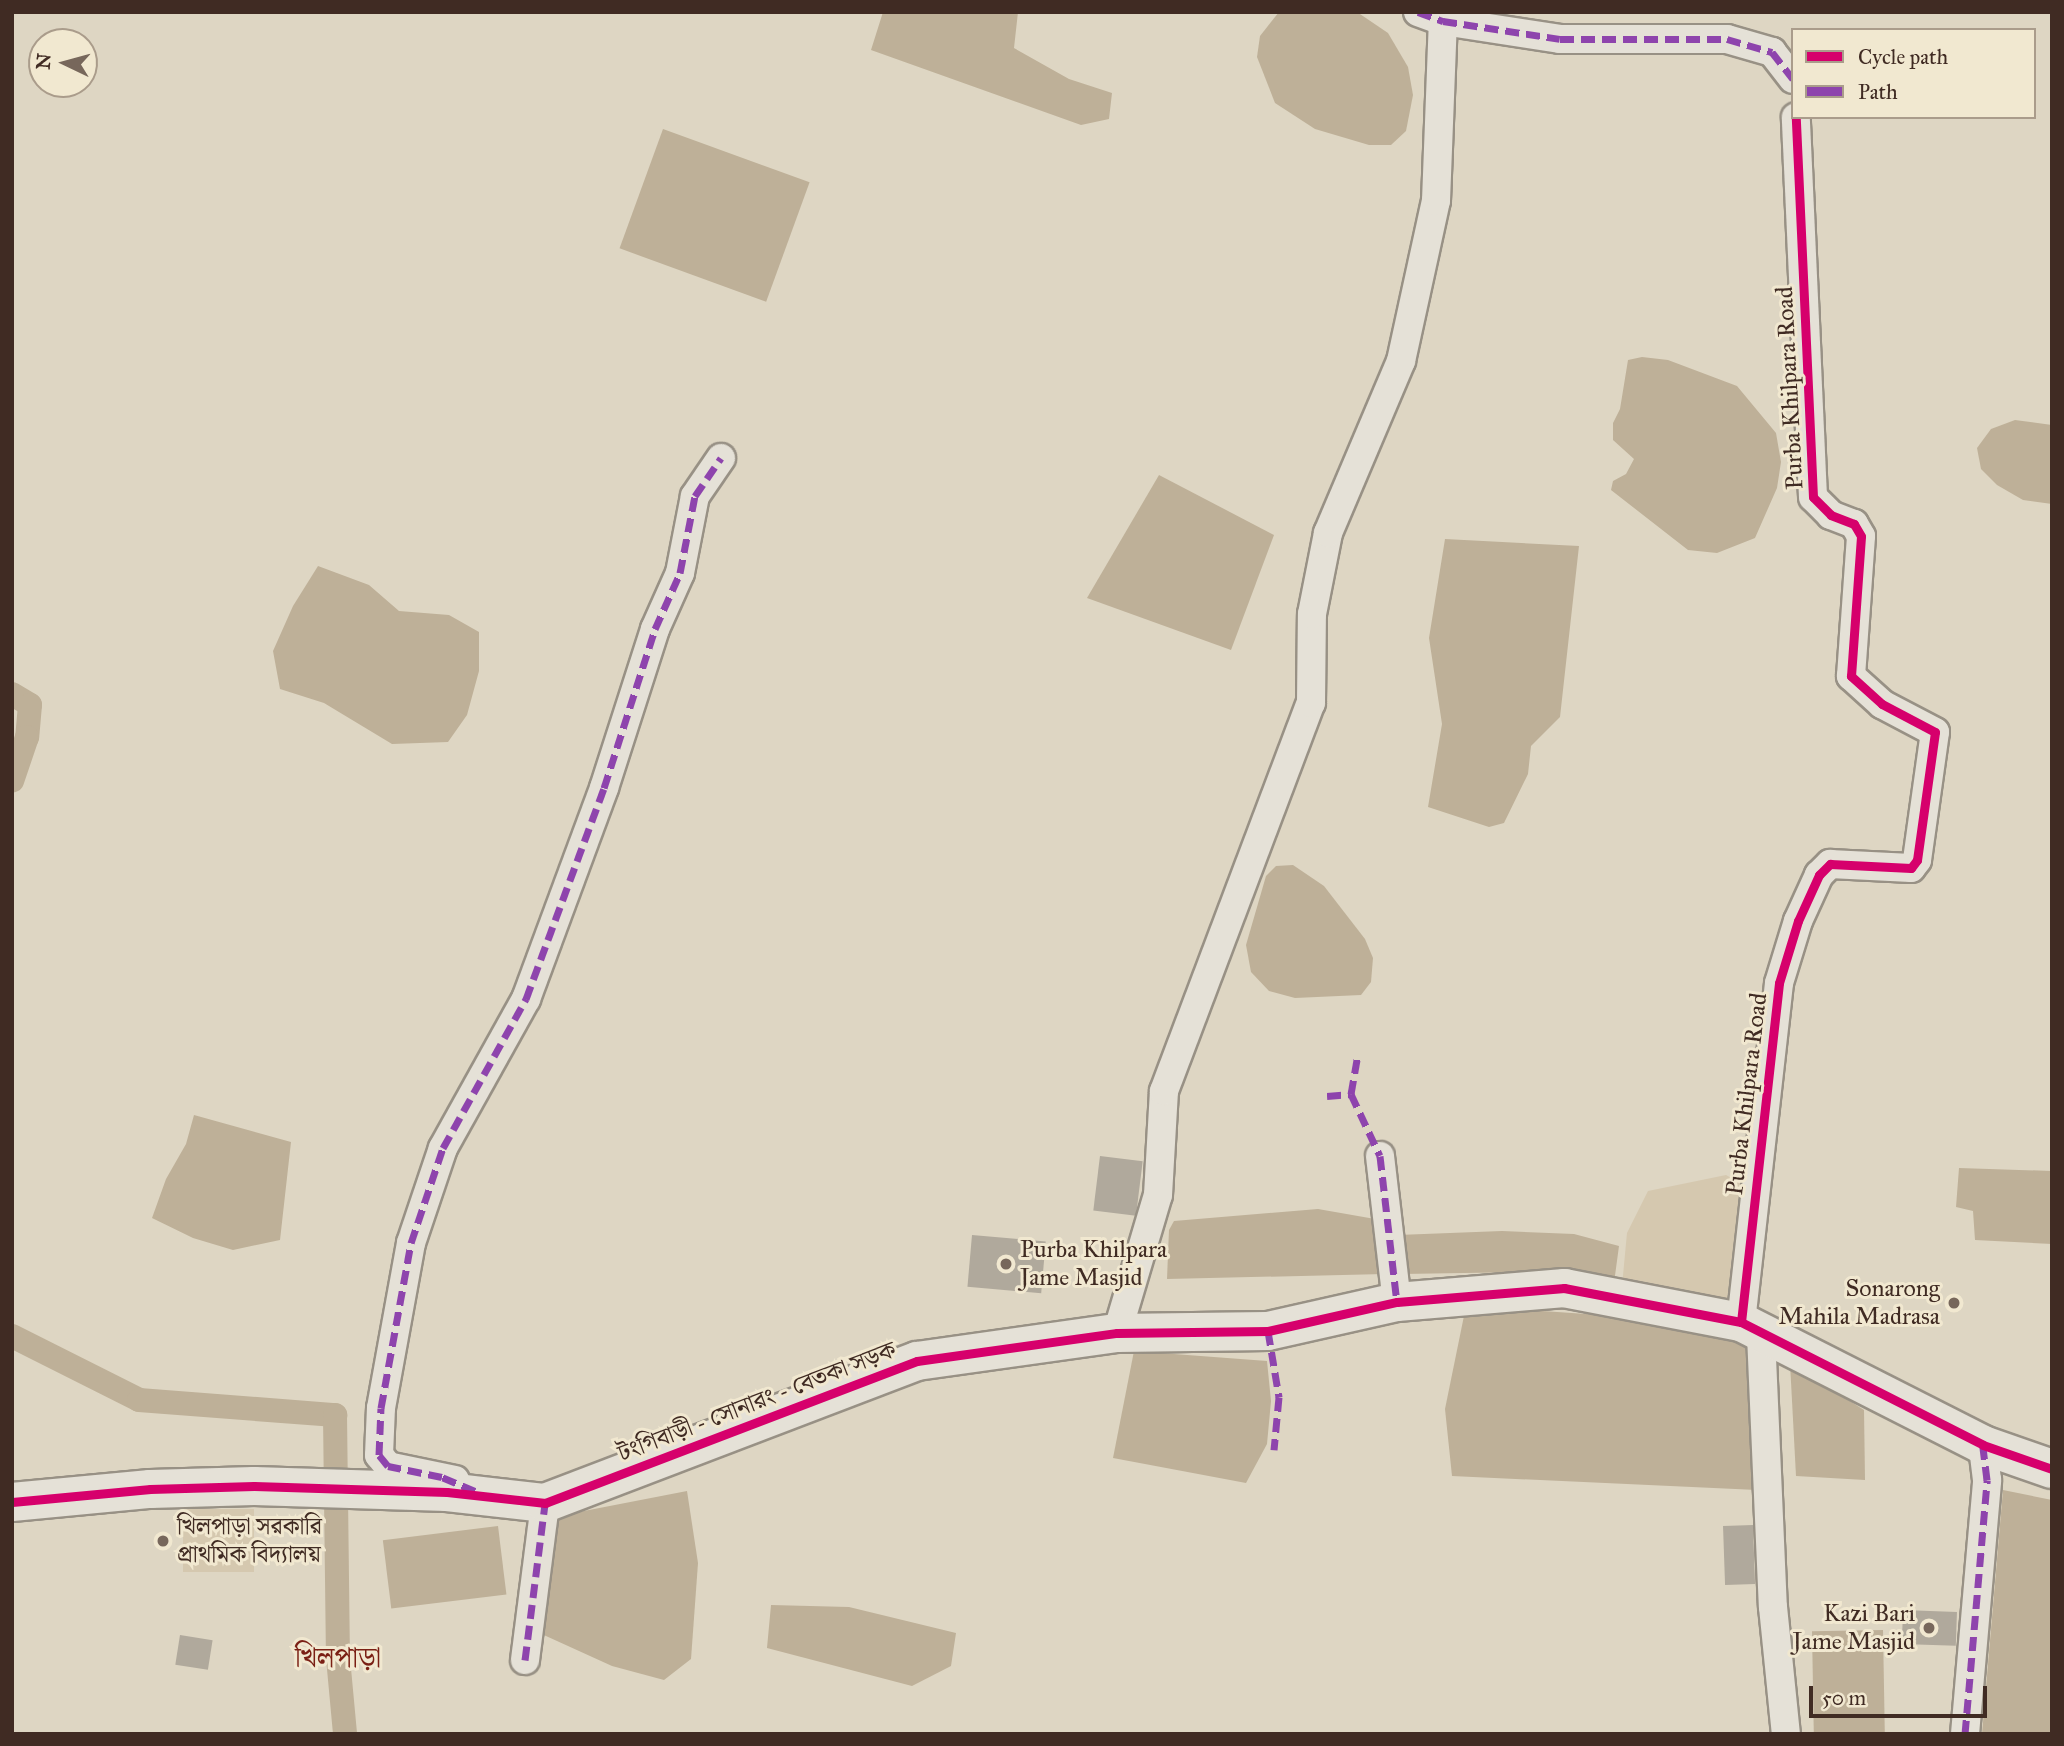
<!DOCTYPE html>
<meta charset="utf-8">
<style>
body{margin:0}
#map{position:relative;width:2064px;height:1746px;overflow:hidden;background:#ded6c3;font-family:"IM FELL Great Primer","Noto Serif Bengali",serif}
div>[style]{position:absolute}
.green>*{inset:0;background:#d5c8af;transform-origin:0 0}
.water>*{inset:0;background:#beb098;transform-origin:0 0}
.canal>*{height:24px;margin:-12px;padding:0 12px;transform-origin:12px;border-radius:12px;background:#beb098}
.building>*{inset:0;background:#b0a99c;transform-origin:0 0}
.roads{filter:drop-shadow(2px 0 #989185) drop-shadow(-2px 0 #989185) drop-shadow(0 2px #989185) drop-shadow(0 -2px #989185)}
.street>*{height:28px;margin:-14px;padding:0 14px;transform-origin:14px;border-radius:14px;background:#e5e1d7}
.secondary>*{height:38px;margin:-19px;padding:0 19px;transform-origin:19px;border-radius:19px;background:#e5e1d7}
.quiet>*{height:7px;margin-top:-3.5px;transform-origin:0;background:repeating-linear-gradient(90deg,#8e44ad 0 14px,transparent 0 21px)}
.cycleway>*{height:9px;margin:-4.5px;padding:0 4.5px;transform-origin:4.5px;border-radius:4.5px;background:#d6006c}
.dots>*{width:19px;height:19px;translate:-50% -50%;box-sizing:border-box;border:4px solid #f1e8d0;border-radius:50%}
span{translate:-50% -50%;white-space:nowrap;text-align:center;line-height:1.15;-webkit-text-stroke:6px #f1e8d0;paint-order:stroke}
.street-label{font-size:24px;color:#402b23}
.poi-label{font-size:24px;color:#402b23}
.left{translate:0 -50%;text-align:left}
.right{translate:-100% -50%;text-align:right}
.quarter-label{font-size:28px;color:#7a1f14}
.frame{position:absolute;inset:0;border:14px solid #402b23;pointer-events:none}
.legend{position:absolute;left:1791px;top:28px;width:245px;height:91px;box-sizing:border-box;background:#f1e8d0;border:2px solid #aa9c8b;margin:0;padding:9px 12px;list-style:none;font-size:21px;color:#402b23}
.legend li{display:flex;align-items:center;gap:14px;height:35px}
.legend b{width:35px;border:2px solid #aa9c8b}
.north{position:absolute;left:28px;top:28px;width:70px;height:70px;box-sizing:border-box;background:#f1e8d0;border:2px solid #aa9c8b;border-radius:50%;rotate:275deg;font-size:19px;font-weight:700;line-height:28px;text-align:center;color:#402b23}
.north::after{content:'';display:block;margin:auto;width:24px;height:32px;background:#77675b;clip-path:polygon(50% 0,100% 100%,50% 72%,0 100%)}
.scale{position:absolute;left:1809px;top:1686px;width:178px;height:32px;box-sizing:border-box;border:4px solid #402b23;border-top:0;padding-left:9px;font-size:21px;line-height:24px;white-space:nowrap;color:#402b23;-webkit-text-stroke:5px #f1e8d0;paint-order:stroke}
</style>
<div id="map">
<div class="green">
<i style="clip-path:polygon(1726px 1175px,1748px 1187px,1736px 1304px,1622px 1286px,1627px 1233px,1648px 1191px)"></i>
<i style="left:183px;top:1509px;width:71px;height:63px"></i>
</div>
<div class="water">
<i style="clip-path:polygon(883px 12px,1018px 12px,1014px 48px,1069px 79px,1112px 93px,1109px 119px,1081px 125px,871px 50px)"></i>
<i style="clip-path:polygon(1279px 12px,1357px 12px,1388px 33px,1408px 67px,1413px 95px,1406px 131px,1391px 145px,1369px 145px,1315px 129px,1275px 103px,1257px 57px,1260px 36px)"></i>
<i style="left:663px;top:129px;width:156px;height:127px;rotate:20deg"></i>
<i style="clip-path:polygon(1642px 357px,1668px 360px,1737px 386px,1776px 433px,1781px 462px,1777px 488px,1755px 538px,1717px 553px,1688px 550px,1611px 490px,1613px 481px,1626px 474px,1634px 459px,1613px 440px,1613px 423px,1620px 409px,1628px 360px)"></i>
<i style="clip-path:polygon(2015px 420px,2052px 425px,2052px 504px,2023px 500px,1997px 485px,1981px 469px,1977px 448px,1991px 429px)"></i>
<i style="clip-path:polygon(1159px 475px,1274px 535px,1231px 650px,1087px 598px)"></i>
<i style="clip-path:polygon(1445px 539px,1579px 546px,1560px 717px,1531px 746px,1528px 774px,1504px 823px,1489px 827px,1428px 807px,1442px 724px,1429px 638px)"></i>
<i style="clip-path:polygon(318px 566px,369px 585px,399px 611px,449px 615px,479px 632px,479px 671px,467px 715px,448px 742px,392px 744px,324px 703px,280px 689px,273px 651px,293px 606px)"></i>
<i style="clip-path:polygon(1293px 865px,1324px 886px,1365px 939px,1373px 958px,1371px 982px,1361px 995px,1295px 998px,1269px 991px,1251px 972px,1246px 945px,1266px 876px,1276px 866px)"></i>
<i style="clip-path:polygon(194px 1115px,291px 1142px,280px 1240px,233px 1250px,193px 1238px,152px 1218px,166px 1179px,186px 1144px)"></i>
<i style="clip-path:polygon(1959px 1168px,2052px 1171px,2052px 1244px,1975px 1240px,1973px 1211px,1956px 1207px)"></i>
<i style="clip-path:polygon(1318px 1209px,1375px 1219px,1384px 1274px,1167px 1279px,1169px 1230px,1174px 1221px)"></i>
<i style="clip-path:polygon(1502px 1231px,1574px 1234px,1619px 1246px,1614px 1283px,1532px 1272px,1402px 1274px,1398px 1235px)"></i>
<i style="clip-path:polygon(1466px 1306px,1616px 1316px,1751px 1341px,1757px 1490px,1452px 1476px,1445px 1409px)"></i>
<i style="clip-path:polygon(1134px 1351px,1267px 1361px,1271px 1401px,1267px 1444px,1246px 1483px,1113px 1458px)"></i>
<i style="clip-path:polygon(1790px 1363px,1864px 1410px,1865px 1480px,1796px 1476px)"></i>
<i style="clip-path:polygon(2003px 1490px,2052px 1500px,2052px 1734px,1982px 1734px)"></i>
<i style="clip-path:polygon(687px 1491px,698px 1563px,691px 1659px,664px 1680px,612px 1666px,535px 1631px,553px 1517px)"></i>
<i style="left:498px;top:1526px;width:69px;height:116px;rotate:83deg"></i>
<i style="clip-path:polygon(771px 1605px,849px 1607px,956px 1633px,951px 1666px,912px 1686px,767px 1648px)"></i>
<i style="left:1883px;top:1630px;width:104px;height:71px;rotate:89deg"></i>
</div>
<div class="canal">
<i style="left:12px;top:694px;width:21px;rotate:31deg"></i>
<i style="left:30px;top:705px;width:32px;rotate:95deg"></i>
<i style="left:27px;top:737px;width:46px;rotate:108.8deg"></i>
<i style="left:12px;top:1336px;width:142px;rotate:26.7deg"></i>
<i style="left:139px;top:1400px;width:197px;rotate:4.4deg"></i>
<i style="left:335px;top:1415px;width:243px;rotate:89.3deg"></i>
<i style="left:338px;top:1658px;width:76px;rotate:84.7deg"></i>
</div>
<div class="building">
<i style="left:1100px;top:1156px;width:43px;height:55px;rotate:7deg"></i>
<i style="left:972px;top:1235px;width:74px;height:52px;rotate:5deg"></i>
<i style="left:1753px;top:1525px;width:59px;height:30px;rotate:88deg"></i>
<i style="left:1903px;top:1610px;width:54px;height:34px;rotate:2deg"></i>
<i style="left:180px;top:1635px;width:33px;height:30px;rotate:9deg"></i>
</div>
<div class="roads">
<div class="street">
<i style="left:1418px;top:12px;width:27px;rotate:20deg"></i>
<i style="left:1443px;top:21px;width:118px;rotate:8.7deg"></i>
<i style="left:1560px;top:39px;width:167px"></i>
<i style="left:1727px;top:39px;width:47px;rotate:16.1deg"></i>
<i style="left:1772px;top:52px;width:34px;rotate:52deg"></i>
<i style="left:1380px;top:1156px;width:147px;rotate:83.4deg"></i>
<i style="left:1741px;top:1322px;width:341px;rotate:-83.6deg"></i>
<i style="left:1779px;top:983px;width:65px;rotate:-73deg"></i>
<i style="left:1798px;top:921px;width:51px;rotate:-65.5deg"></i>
<i style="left:1819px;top:875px;width:16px;rotate:-45deg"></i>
<i style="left:1830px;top:864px;width:81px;rotate:2.8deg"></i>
<i style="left:1911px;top:868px;width:10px;rotate:-53deg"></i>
<i style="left:1917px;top:860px;width:129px;rotate:-82deg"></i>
<i style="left:1935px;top:732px;width:60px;rotate:-152.2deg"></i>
<i style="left:1882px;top:704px;width:42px;rotate:-137.9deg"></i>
<i style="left:1851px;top:676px;width:140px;rotate:-85.9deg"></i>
<i style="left:1861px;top:536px;width:14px;rotate:-120deg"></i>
<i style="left:1854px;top:524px;width:25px;rotate:-159deg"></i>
<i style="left:1831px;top:515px;width:25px;rotate:-135deg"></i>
<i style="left:1813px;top:497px;width:380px;rotate:-92.6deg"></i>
<i style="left:1117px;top:1333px;width:144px;rotate:-73.5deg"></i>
<i style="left:1158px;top:1195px;width:104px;rotate:-86.7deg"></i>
<i style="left:1164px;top:1091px;width:415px;rotate:-69.3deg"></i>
<i style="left:1311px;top:703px;width:89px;rotate:-89.4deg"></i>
<i style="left:1312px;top:614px;width:83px;rotate:-78.8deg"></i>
<i style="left:1328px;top:533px;width:187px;rotate:-67deg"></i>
<i style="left:1401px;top:361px;width:164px;rotate:-77.7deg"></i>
<i style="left:1436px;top:201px;width:180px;rotate:-87.8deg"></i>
<i style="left:1761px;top:1335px;width:272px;rotate:87.5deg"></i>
<i style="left:1773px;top:1607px;width:128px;rotate:84.2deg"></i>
<i style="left:455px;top:1480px;width:68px;rotate:-168.2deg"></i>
<i style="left:388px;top:1466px;width:14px;rotate:-129deg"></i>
<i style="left:379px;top:1455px;width:47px;rotate:-87.6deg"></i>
<i style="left:381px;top:1408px;width:168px;rotate:-79.7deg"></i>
<i style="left:411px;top:1243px;width:100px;rotate:-71.4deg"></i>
<i style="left:443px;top:1148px;width:171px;rotate:-60.9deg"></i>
<i style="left:526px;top:999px;width:225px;rotate:-69.7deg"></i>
<i style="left:604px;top:788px;width:167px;rotate:-72.2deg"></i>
<i style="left:655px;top:629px;width:61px;rotate:-65.9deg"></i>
<i style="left:680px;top:573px;width:78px;rotate:-79deg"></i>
<i style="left:695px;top:496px;width:46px;rotate:-55.6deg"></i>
<i style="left:525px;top:1660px;width:158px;rotate:-82.7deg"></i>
<i style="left:1965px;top:1734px;width:255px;rotate:-85deg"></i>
<i style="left:1987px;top:1480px;width:35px;rotate:-97deg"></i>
</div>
<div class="secondary">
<i style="left:12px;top:1502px;width:139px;rotate:-5.4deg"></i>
<i style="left:150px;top:1489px;width:104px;rotate:-1.7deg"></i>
<i style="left:254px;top:1486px;width:193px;rotate:1.8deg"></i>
<i style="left:447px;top:1492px;width:99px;rotate:6.4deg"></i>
<i style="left:545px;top:1503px;width:398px;rotate:-20.9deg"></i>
<i style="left:917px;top:1361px;width:202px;rotate:-8deg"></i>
<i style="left:1117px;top:1333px;width:151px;rotate:-0.8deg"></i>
<i style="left:1268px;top:1331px;width:132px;rotate:-12.7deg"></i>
<i style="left:1397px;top:1302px;width:168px;rotate:-4.8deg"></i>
<i style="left:1564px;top:1288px;width:180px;rotate:10.9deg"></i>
<i style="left:1741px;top:1322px;width:271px;rotate:26.9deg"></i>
<i style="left:1983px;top:1445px;width:73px;rotate:19.2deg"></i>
</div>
</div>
<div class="quiet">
<i style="left:1418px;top:12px;width:27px;rotate:20deg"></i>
<i style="left:1443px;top:21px;width:118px;rotate:8.7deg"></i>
<i style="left:1560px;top:39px;width:167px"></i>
<i style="left:1727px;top:39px;width:47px;rotate:16.1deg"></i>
<i style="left:1772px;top:52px;width:34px;rotate:52deg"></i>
<i style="left:1351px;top:1094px;width:41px;rotate:-80.1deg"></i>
<i style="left:1327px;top:1096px;width:24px;rotate:-5deg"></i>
<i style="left:1351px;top:1094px;width:68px;rotate:64.9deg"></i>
<i style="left:1380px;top:1156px;width:147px;rotate:83.4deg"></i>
<i style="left:1268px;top:1331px;width:67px;rotate:80.5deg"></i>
<i style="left:1279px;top:1397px;width:53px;rotate:95.4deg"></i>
<i style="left:475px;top:1491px;width:36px;rotate:-157deg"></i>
<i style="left:442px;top:1477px;width:55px;rotate:-168.5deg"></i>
<i style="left:388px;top:1466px;width:14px;rotate:-129deg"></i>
<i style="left:379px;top:1455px;width:47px;rotate:-87.6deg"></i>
<i style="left:381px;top:1408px;width:168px;rotate:-79.7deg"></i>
<i style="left:411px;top:1243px;width:100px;rotate:-71.4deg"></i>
<i style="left:443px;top:1148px;width:171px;rotate:-60.9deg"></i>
<i style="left:526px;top:999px;width:225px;rotate:-69.7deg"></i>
<i style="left:604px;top:788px;width:167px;rotate:-72.2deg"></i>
<i style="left:655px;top:629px;width:61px;rotate:-65.9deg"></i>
<i style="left:680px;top:573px;width:78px;rotate:-79deg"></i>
<i style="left:695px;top:496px;width:46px;rotate:-55.6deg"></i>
<i style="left:525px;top:1660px;width:158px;rotate:-82.7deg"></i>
<i style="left:1965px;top:1734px;width:255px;rotate:-85deg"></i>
<i style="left:1987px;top:1480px;width:35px;rotate:-97deg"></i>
</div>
<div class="cycleway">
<i style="left:1741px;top:1322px;width:341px;rotate:-83.6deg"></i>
<i style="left:1779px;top:983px;width:65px;rotate:-73deg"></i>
<i style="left:1798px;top:921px;width:51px;rotate:-65.5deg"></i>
<i style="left:1819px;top:875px;width:16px;rotate:-45deg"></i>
<i style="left:1830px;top:864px;width:81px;rotate:2.8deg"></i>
<i style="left:1911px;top:868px;width:10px;rotate:-53deg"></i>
<i style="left:1917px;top:860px;width:129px;rotate:-82deg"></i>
<i style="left:1935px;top:732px;width:60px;rotate:-152.2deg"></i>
<i style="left:1882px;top:704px;width:42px;rotate:-137.9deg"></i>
<i style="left:1851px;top:676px;width:140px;rotate:-85.9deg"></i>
<i style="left:1861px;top:536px;width:14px;rotate:-120deg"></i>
<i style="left:1854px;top:524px;width:25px;rotate:-159deg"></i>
<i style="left:1831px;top:515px;width:25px;rotate:-135deg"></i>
<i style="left:1813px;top:497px;width:380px;rotate:-92.6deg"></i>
<i style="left:12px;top:1502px;width:139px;rotate:-5.4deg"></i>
<i style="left:150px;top:1489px;width:104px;rotate:-1.7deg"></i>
<i style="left:254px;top:1486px;width:193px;rotate:1.8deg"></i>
<i style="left:447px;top:1492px;width:99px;rotate:6.4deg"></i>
<i style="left:545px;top:1503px;width:398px;rotate:-20.9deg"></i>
<i style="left:917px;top:1361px;width:202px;rotate:-8deg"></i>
<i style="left:1117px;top:1333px;width:151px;rotate:-0.8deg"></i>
<i style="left:1268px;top:1331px;width:132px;rotate:-12.7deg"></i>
<i style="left:1397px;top:1302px;width:168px;rotate:-4.8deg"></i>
<i style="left:1564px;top:1288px;width:180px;rotate:10.9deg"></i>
<i style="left:1741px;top:1322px;width:271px;rotate:26.9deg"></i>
<i style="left:1983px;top:1445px;width:73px;rotate:19.2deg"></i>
</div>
<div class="dots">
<i style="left:1006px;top:1264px;background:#77675b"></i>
<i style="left:1954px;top:1303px;background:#77675b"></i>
<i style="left:163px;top:1541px;background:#77675b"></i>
<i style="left:1929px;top:1628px;background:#77675b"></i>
</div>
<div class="street-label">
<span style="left:1790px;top:388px;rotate:-93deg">Purba Khilpara Road</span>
<span style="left:1747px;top:1094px;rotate:-83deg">Purba Khilpara Road</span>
<span style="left:757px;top:1402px;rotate:-21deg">টংগিবাড়ী - সোনারং - বেতকা সড়ক</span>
</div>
<div class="poi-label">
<span class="left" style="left:1020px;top:1264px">Purba Khilpara<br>Jame Masjid</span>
<span class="right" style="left:1940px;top:1303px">Sonarong<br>Mahila Madrasa</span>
<span class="left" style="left:177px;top:1541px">খিলপাড়া সরকারি<br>প্রাথমিক বিদ্যালয়</span>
<span class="right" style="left:1915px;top:1628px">Kazi Bari<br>Jame Masjid</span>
</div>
<div class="quarter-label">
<span style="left:338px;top:1658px">খিলপাড়া</span>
</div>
<div class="frame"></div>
<ul class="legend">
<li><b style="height:9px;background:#d6006c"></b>Cycle path</li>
<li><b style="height:9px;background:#8e44ad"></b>Path</li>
</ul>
<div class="north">N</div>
<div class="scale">50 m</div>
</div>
